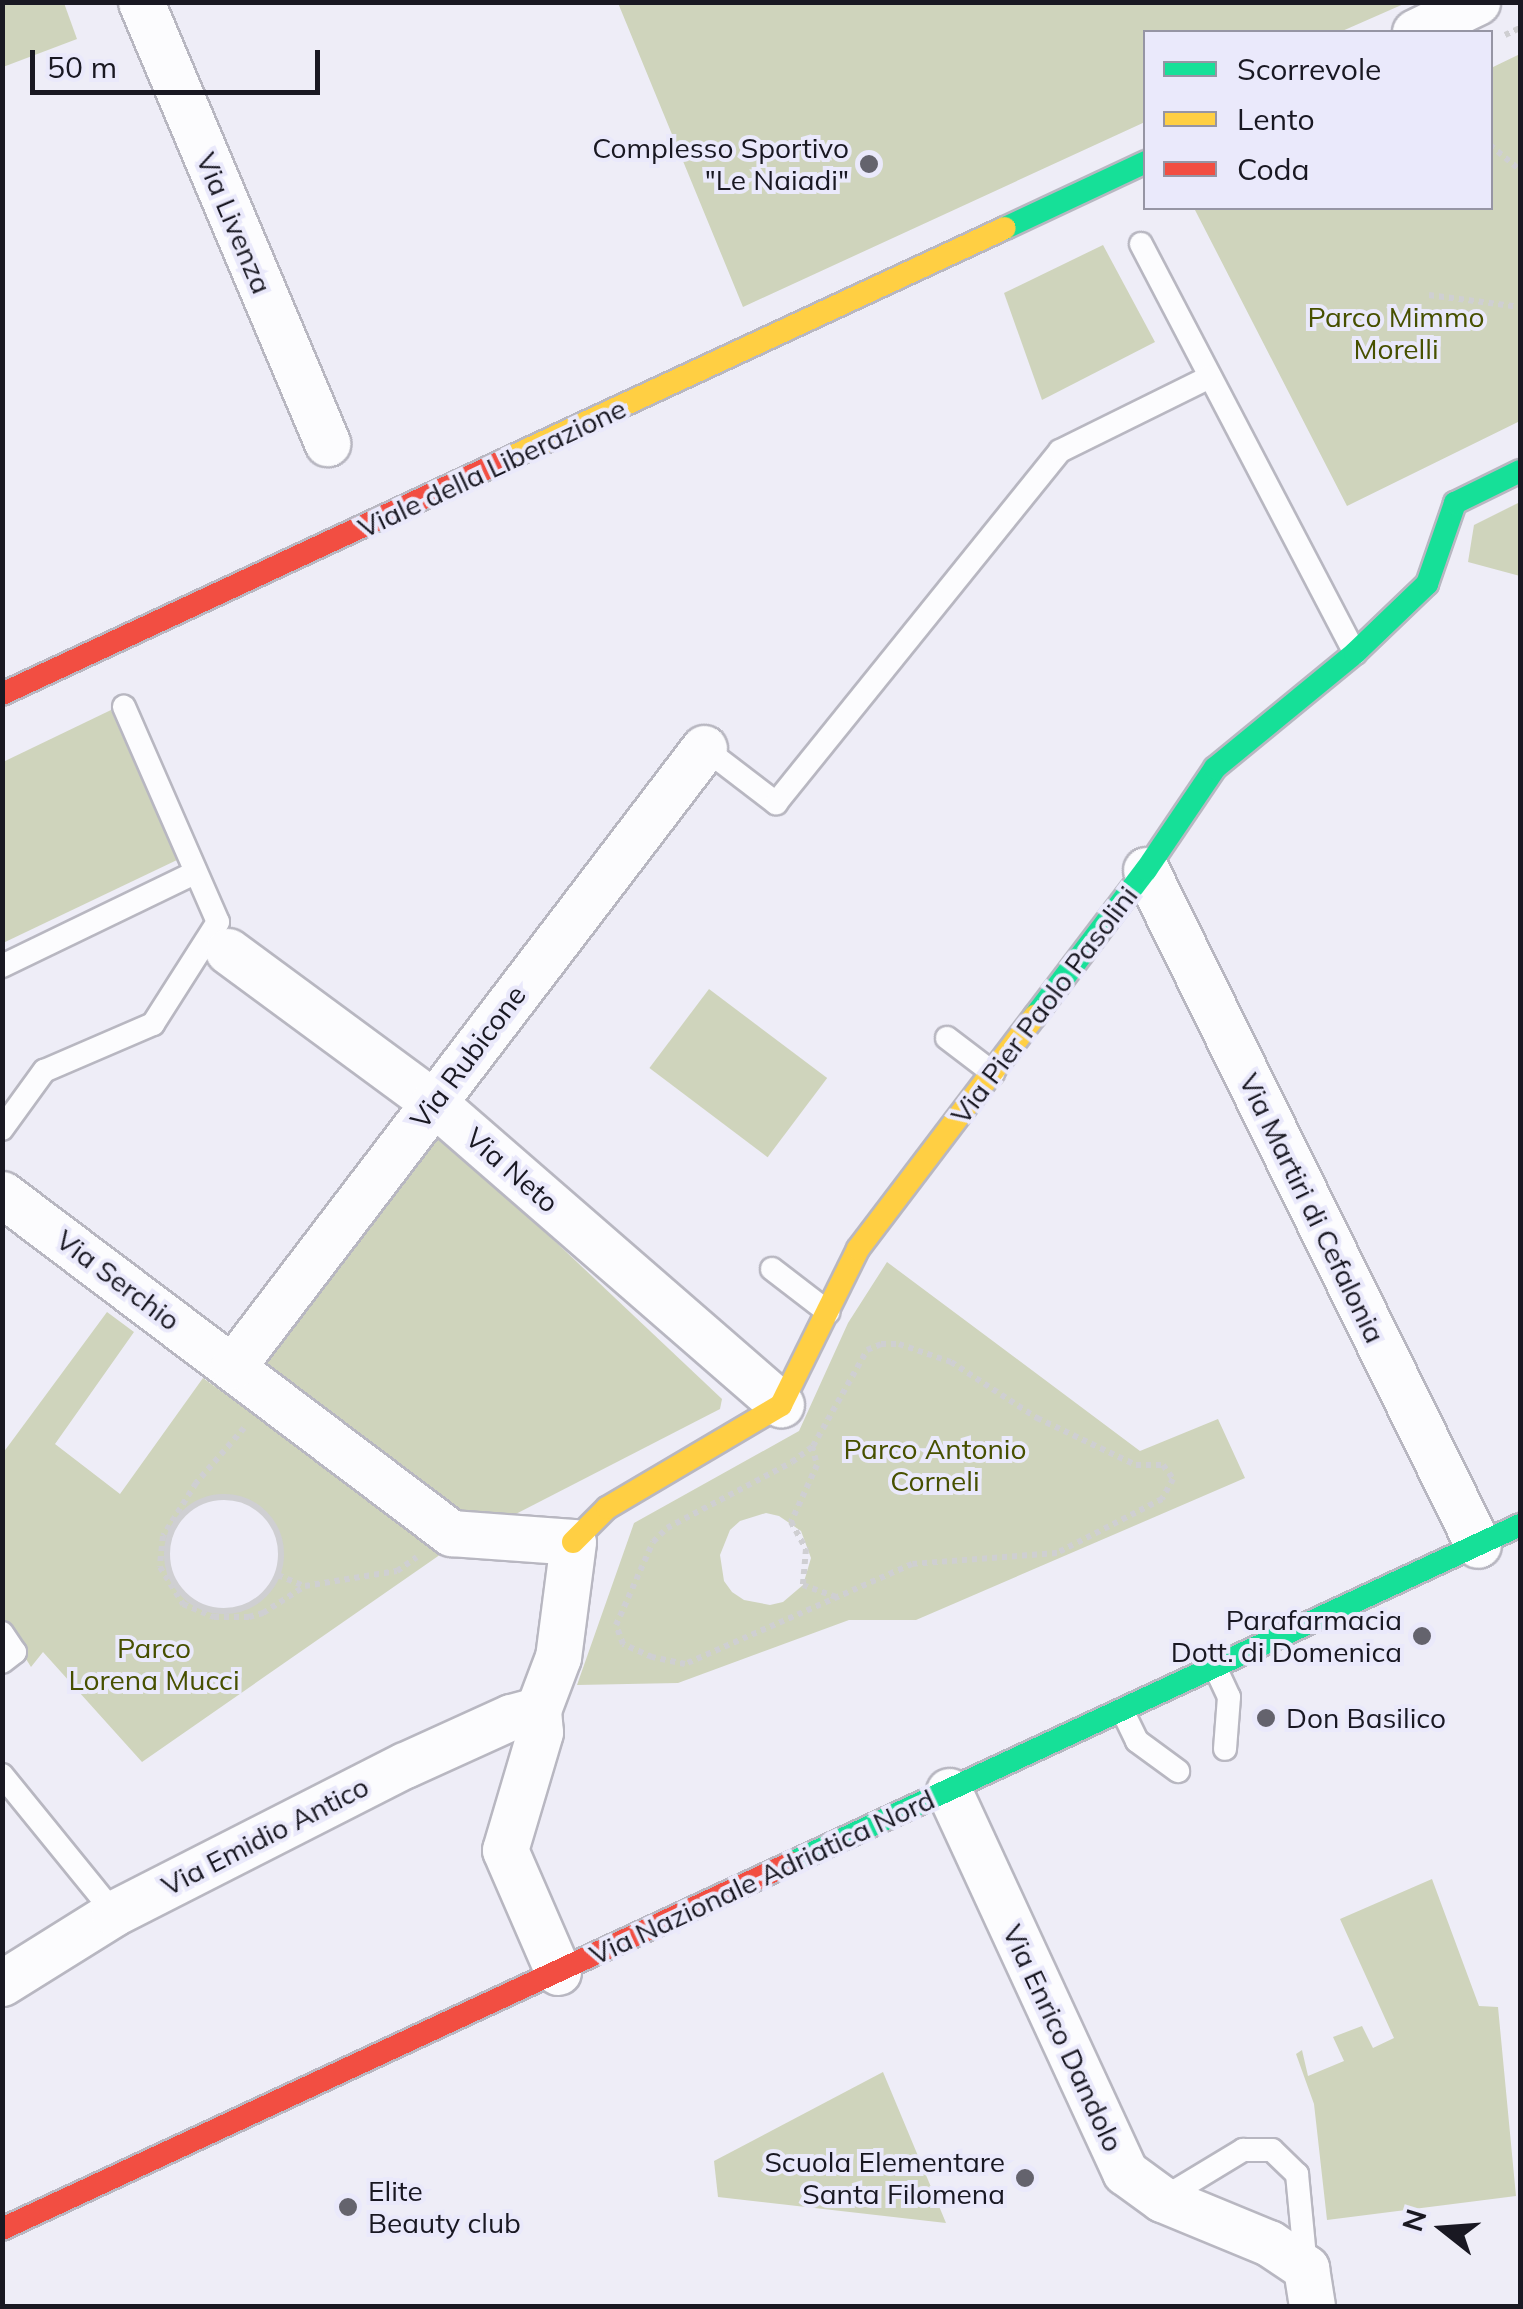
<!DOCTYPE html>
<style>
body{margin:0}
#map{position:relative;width:1523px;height:2309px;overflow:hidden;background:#eeedf7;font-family:Mulish,sans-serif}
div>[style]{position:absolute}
.green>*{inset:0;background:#cfd4bc;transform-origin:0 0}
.path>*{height:6px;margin-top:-3px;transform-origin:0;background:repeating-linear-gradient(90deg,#cfcfd2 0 5px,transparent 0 10px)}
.path>.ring{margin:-3px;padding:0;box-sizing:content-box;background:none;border:6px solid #cfcfd2;border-radius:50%}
.roads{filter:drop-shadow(2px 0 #b8b7c1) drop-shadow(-2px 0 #b8b7c1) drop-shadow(0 2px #b8b7c1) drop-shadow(0 -2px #b8b7c1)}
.lane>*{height:22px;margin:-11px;padding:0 11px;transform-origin:11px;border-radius:11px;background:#fcfcfe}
.street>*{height:45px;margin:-22.5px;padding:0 22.5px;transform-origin:22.5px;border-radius:22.5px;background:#fcfcfe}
.fast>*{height:22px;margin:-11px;padding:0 11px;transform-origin:11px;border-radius:11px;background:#16e098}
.slow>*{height:22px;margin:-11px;padding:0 11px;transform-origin:11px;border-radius:11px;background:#ffcf43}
.jam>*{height:22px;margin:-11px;padding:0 11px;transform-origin:11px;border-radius:11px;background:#f24e42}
.dots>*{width:28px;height:28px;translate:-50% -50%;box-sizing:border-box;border:5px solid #eae9fb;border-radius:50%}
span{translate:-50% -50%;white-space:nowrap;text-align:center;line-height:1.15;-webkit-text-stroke:8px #eae9fb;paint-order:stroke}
.poi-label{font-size:28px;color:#191822}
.right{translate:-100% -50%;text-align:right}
.left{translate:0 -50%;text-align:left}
.street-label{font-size:28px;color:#191822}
.park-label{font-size:28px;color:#475000}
.frame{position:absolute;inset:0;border:5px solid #191822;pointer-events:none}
.legend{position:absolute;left:1143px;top:30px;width:350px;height:180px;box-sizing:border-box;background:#eae9fb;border:2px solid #9695a4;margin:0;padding:12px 18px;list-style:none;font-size:30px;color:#191822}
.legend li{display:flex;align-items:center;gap:20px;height:50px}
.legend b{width:50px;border:2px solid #9695a4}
.north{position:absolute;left:1393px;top:2179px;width:100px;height:100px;-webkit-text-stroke:8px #eae9fb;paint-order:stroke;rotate:287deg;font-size:28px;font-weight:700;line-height:40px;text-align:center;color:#191822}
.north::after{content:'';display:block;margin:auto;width:35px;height:45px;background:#191822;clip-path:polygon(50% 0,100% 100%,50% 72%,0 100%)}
.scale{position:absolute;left:30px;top:50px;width:290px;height:45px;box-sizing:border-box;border:5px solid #191822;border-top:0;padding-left:12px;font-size:30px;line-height:35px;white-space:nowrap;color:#191822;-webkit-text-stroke:8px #eae9fb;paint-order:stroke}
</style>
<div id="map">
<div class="green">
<div style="clip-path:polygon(3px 2px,64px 3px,77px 39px,3px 67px)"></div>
<div style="clip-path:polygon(618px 3px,1406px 3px,1340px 32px,1146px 32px,1145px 122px,743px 307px)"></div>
<div style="clip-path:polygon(1520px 54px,1520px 421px,1347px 506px,1195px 210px,1490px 208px,1491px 68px)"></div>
<div style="clip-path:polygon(1103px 245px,1155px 342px,1042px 400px,1004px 293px)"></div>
<div style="clip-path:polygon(1520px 502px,1520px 576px,1468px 562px,1474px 525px)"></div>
<div style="clip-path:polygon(111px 710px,177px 860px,3px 943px,3px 762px)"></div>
<div style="left:709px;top:989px;width:148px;height:99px;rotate:37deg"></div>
<div style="clip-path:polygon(434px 1127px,722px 1399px,720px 1409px,502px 1521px,458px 1517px,252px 1367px)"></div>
<div style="clip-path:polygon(evenodd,887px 1262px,1140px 1451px,1218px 1419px,1245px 1478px,916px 1620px,849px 1620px,678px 1683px,577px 1685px,634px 1523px,799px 1431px,848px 1323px,887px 1262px,766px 1513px,779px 1516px,801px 1531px,811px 1558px,803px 1585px,783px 1602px,770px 1605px,744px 1600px,732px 1592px,724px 1581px,720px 1555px,730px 1530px,740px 1521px,766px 1513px)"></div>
<div style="clip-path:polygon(evenodd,107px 1312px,134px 1332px,55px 1444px,120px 1494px,203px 1378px,444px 1552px,142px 1762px,43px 1652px,31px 1667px,3px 1622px,3px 1453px,107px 1312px,217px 1497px,234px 1497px,264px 1512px,280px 1542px,278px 1575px,269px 1590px,257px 1601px,225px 1611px,208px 1608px,184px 1594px,171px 1574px,167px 1552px,178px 1520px,195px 1504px,217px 1497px)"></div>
<div style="clip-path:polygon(1432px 1879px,1479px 2006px,1498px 2007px,1516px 2196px,1327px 2220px,1314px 2104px,1296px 2054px,1302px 2050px,1308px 2076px,1344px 2061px,1333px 2037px,1362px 2026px,1373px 2048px,1394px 2038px,1340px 1919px)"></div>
<div style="clip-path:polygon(883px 2072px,946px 2223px,718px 2197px,714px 2161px)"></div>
</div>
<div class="path">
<div style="left:1505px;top:35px;width:17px;rotate:-25deg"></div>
<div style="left:1490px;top:145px;width:39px;rotate:40deg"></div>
<div style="left:1429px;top:295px;width:92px;rotate:7.5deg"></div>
<div style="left:881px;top:1344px;width:18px"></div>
<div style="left:899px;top:1344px;width:55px;rotate:19.1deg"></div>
<div style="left:951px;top:1362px;width:103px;rotate:33.1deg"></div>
<div style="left:1037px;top:1418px;width:110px;rotate:25.4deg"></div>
<div style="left:1136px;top:1465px;width:27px"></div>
<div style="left:1163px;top:1465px;width:17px;rotate:54deg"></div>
<div style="left:1173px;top:1479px;width:23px;rotate:119deg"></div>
<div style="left:1162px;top:1499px;width:118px;rotate:152.8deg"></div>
<div style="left:1057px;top:1553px;width:145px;rotate:175.7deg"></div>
<div style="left:912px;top:1564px;width:248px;rotate:156.2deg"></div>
<div style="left:685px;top:1664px;width:34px;rotate:-168deg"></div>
<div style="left:652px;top:1657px;width:32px;rotate:-156deg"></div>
<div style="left:623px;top:1644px;width:20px;rotate:-110deg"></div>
<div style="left:616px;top:1625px;width:91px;rotate:-66deg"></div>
<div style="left:653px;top:1542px;width:20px;rotate:-45deg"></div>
<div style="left:667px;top:1528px;width:141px;rotate:-27.8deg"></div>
<div style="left:792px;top:1462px;width:26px;rotate:-37deg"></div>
<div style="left:813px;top:1446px;width:110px;rotate:-60.6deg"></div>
<div style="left:867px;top:1350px;width:15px;rotate:-23deg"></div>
<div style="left:244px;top:1428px;width:73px;rotate:131.1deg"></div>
<div style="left:196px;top:1483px;width:62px;rotate:121.9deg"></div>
<div style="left:163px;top:1536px;width:31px;rotate:96deg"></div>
<div style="left:160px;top:1567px;width:44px;rotate:58.1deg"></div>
<div style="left:183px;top:1604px;width:34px;rotate:23deg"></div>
<div style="left:214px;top:1617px;width:35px"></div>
<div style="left:249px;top:1617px;width:15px;rotate:-16deg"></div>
<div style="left:263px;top:1613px;width:50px;rotate:-32.7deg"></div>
<div style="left:305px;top:1586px;width:93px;rotate:-9.3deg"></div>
<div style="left:397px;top:1571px;width:24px;rotate:-35deg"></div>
<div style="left:812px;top:1446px;width:20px;rotate:75deg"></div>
<div style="left:817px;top:1465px;width:63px;rotate:114.5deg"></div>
<div style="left:791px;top:1522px;width:31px;rotate:61deg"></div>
<div style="left:806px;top:1549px;width:36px;rotate:95deg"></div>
<div style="left:803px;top:1585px;width:37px;rotate:20deg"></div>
<div class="ring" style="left:167px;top:1497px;width:108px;height:108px"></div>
<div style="left:278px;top:1575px;width:28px;rotate:23deg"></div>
</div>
<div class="roads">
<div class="lane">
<div style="left:1141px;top:244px;width:462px;rotate:62.4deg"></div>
<div style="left:704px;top:748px;width:91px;rotate:37.4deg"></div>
<div style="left:776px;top:803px;width:452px;rotate:-51.1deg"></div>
<div style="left:1060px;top:451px;width:167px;rotate:-26.3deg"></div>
<div style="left:2px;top:966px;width:213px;rotate:-25.8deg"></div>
<div style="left:947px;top:1038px;width:58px;rotate:37.3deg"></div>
<div style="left:2px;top:1129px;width:72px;rotate:-54.1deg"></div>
<div style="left:44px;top:1071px;width:119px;rotate:-23.3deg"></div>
<div style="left:153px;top:1024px;width:121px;rotate:-57.5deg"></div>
<div style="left:218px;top:922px;width:235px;rotate:-113.6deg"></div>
<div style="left:772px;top:1269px;width:71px;rotate:37.5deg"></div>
<div style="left:2px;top:1633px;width:23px;rotate:56deg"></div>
<div style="left:15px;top:1652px;width:16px;rotate:142deg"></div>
<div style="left:1215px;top:1667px;width:33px;rotate:65deg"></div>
<div style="left:1229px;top:1697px;width:52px;rotate:94.4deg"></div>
<div style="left:1122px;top:1710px;width:34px;rotate:64deg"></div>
<div style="left:1137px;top:1741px;width:51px;rotate:36.2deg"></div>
<div style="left:2px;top:1775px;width:178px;rotate:50.9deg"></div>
<div style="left:1162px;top:2199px;width:95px;rotate:-31.2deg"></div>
<div style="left:1243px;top:2150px;width:29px"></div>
<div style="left:1272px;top:2150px;width:35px;rotate:44deg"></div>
<div style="left:1297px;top:2174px;width:94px;rotate:84.5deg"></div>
</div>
<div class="street">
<div style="left:141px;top:2px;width:479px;rotate:67.1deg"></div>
<div style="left:1415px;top:32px;width:69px;rotate:-25.8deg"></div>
<div style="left:1146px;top:870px;width:752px;rotate:63.81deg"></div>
<div style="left:228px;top:951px;width:255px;rotate:36.4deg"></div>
<div style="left:433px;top:1102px;width:461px;rotate:41deg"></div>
<div style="left:2px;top:1194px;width:563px;rotate:37.05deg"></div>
<div style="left:451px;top:1533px;width:122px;rotate:4.2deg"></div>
<div style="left:573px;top:1542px;width:116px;rotate:97.4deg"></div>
<div style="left:558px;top:1657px;width:57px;rotate:110.7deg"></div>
<div style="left:538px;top:1710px;width:22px;rotate:85deg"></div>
<div style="left:540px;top:1732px;width:123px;rotate:106.5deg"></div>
<div style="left:505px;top:1850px;width:133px;rotate:66.5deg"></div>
<div style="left:233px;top:1366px;width:777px;rotate:-52.69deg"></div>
<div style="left:949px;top:1791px;width:420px;rotate:65.2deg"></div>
<div style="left:1125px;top:2172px;width:46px;rotate:36.1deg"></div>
<div style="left:1162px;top:2199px;width:116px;rotate:22.4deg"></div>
<div style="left:1269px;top:2243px;width:45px;rotate:34deg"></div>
<div style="left:1306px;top:2268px;width:38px;rotate:81deg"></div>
<div style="left:2px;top:1983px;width:132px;rotate:-32deg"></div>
<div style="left:114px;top:1913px;width:326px;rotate:-27deg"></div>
<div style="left:405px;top:1765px;width:116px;rotate:-24.4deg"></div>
<div style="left:511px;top:1717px;width:28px;rotate:-15deg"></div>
</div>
<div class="fast">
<div style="left:1005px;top:228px;width:156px;rotate:-25.1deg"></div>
<div style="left:1035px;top:1016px;width:183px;rotate:-52.8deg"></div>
<div style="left:1146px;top:870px;width:123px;rotate:-55.9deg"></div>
<div style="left:1215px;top:768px;width:181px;rotate:-39.4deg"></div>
<div style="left:1355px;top:653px;width:100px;rotate:-43.8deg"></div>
<div style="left:1427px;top:584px;width:86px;rotate:-70.9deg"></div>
<div style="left:1455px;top:503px;width:72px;rotate:-26.2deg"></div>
<div style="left:791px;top:1863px;width:804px;rotate:-24.87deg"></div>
</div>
<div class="slow">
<div style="left:503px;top:461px;width:553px;rotate:-24.9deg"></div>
<div style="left:573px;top:1542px;width:48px;rotate:-45deg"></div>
<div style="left:607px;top:1508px;width:202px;rotate:-30.6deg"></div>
<div style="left:781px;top:1405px;width:174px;rotate:-63.7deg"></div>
<div style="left:858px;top:1249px;width:293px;rotate:-52.8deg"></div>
</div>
<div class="jam">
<div style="left:2px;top:694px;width:553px;rotate:-24.94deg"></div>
<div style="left:2px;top:2229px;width:870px;rotate:-24.89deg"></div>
</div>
</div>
<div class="dots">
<div style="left:869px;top:164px;background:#64636d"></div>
<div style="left:1422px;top:1636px;background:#64636d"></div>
<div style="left:1266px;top:1718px;background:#64636d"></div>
<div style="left:1025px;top:2178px;background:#64636d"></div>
<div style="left:348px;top:2207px;background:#64636d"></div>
</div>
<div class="poi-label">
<span class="right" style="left:849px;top:164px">Complesso Sportivo<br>"Le Naiadi"</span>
<span class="right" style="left:1402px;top:1636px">Parafarmacia<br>Dott. di Domenica</span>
<span class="left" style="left:1286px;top:1718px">Don Basilico</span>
<span class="right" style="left:1005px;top:2178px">Scuola Elementare<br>Santa Filomena</span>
<span class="left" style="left:368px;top:2207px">Elite<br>Beauty club</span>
</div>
<div class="street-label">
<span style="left:234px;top:223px;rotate:67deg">Via Livenza</span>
<span style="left:492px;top:468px;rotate:-25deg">Viale della Liberazione</span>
<span style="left:1044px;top:1005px;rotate:-53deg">Via Pier Paolo Pasolini</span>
<span style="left:468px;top:1057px;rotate:-53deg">Via Rubicone</span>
<span style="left:512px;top:1170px;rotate:41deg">Via Neto</span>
<span style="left:1312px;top:1208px;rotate:64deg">Via Martiri di Cefalonia</span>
<span style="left:118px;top:1280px;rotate:37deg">Via Serchio</span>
<span style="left:265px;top:1836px;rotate:-27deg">Via Emidio Antico</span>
<span style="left:762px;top:1877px;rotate:-25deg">Via Nazionale Adriatica Nord</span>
<span style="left:1063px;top:2038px;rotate:65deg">Via Enrico Dandolo</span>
</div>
<div class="park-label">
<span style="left:1396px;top:333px">Parco Mimmo<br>Morelli</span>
<span style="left:935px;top:1465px">Parco Antonio<br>Corneli</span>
<span style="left:154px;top:1664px">Parco<br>Lorena Mucci</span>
</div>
<div class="frame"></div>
<ul class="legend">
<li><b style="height:12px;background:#16e098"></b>Scorrevole</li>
<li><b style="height:12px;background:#ffcf43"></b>Lento</li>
<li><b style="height:12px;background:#f24e42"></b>Coda</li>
</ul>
<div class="north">N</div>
<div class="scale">50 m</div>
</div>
